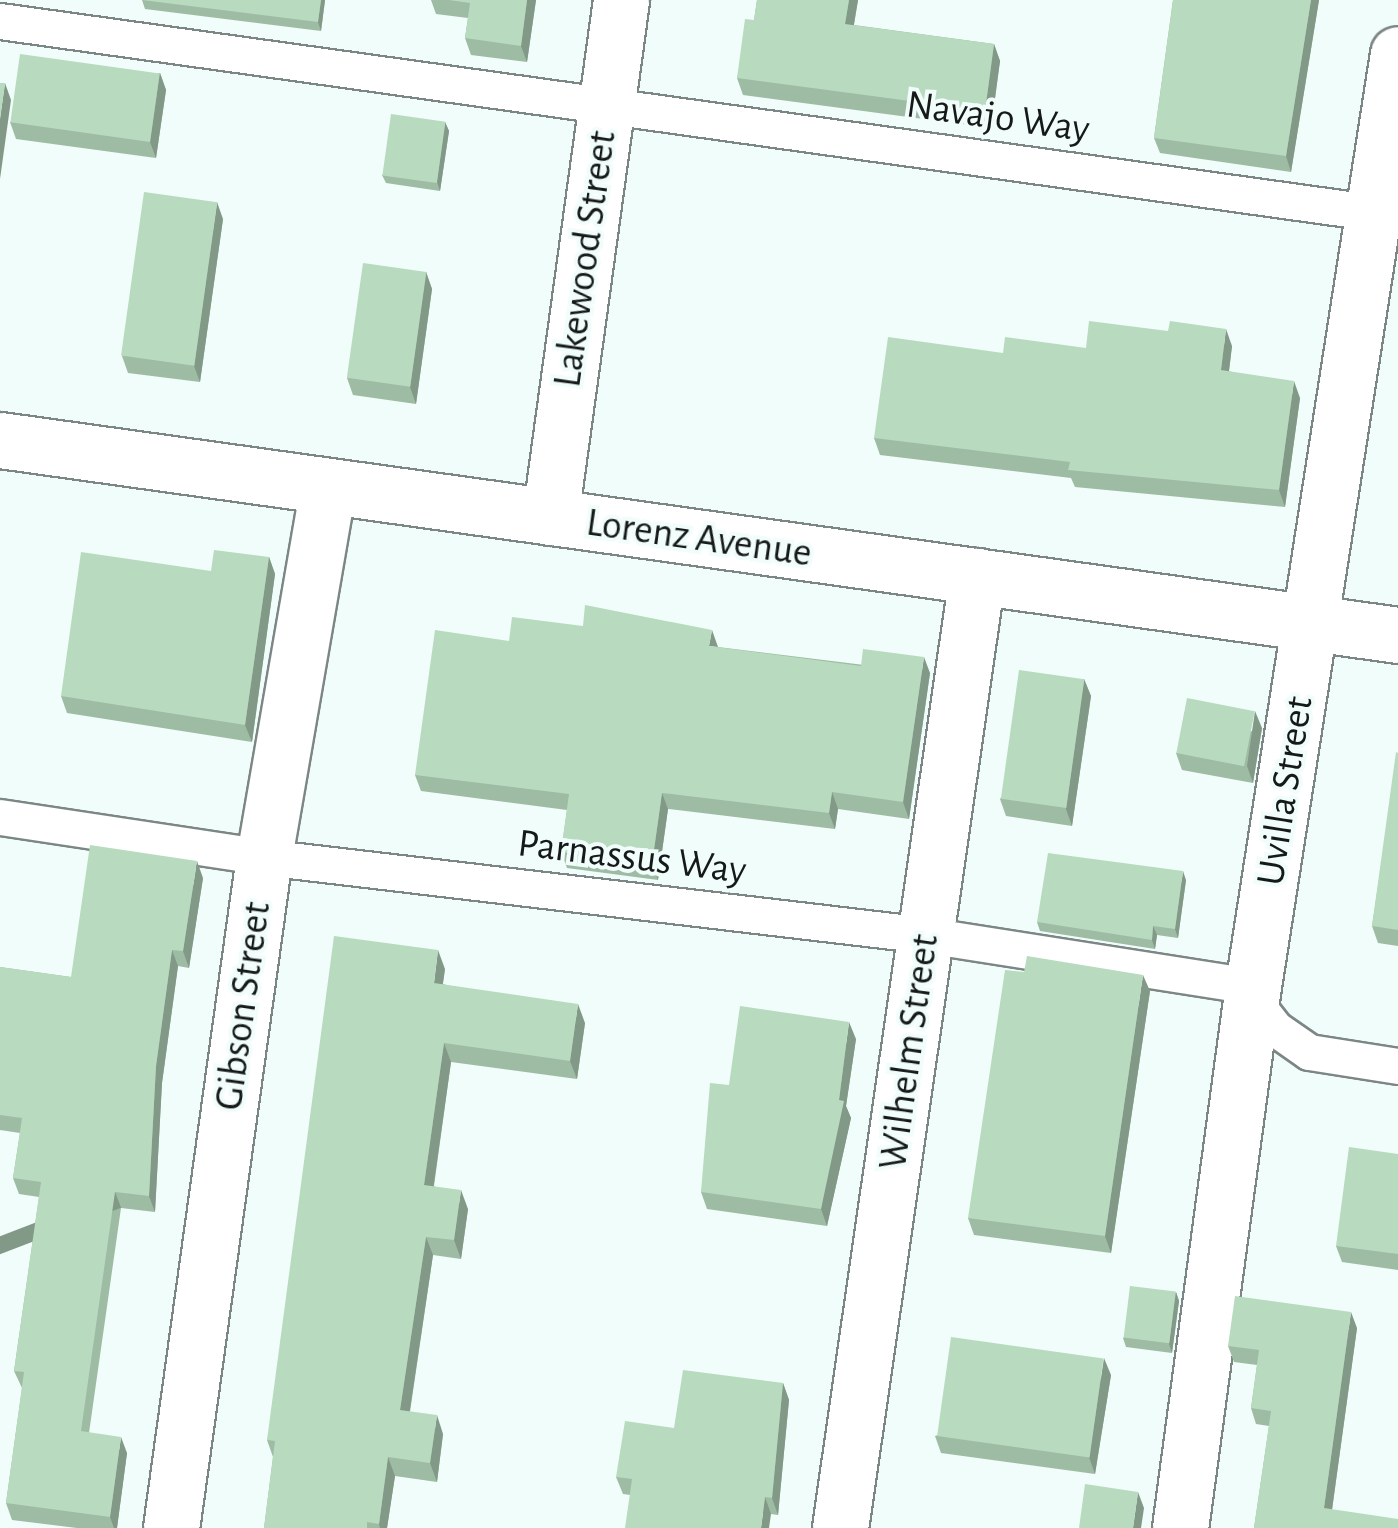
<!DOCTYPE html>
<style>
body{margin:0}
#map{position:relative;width:1398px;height:1528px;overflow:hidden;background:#f1fdfb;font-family:"Alegreya Sans",sans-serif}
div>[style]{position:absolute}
.roads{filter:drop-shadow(2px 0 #7c8785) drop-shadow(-2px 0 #7c8785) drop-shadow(0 2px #7c8785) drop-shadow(0 -2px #7c8785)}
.lane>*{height:35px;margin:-17.5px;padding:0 17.5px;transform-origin:17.5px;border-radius:17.5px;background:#fff}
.street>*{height:55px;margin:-27.5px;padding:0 27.5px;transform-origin:27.5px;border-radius:27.5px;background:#fff}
.wall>*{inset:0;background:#9ebba4}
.shaded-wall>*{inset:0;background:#819986;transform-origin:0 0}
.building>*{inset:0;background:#b8dabf;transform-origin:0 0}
span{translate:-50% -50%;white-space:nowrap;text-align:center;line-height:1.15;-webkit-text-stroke:8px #f1fdfb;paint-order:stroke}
.street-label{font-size:40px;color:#151918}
</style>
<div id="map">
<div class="roads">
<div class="lane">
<div style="left:0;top:21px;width:1390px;rotate:7.94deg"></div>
<div style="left:0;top:817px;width:267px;rotate:8.6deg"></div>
<div style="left:264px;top:857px;width:667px;rotate:6.72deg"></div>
<div style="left:926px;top:935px;width:331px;rotate:8.9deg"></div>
<div style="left:1253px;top:1000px;width:37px;rotate:52deg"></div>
<div style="left:1276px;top:1029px;width:40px;rotate:34.9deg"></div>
<div style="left:1309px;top:1052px;width:90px;rotate:8.9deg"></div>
</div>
<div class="street">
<div style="left:0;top:440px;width:1412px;rotate:7.94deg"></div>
<div style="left:550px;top:517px;width:522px;rotate:-82.18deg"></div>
<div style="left:171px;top:1528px;width:677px;rotate:-82.11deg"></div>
<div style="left:264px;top:857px;width:376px;rotate:-80.2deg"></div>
<div style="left:840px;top:1528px;width:962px;rotate:-81.81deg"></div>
<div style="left:1180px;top:1528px;width:547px;rotate:-82.33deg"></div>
<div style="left:1253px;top:986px;width:943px;rotate:-81.16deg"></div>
</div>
</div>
<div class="wall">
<div style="clip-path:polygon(142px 0,325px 0,321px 31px,145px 9px)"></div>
<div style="clip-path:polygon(431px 0,536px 0,527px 62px,471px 55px,465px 38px,468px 18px,436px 14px)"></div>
<div style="clip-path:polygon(757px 0,858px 0,854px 25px,994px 44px,1000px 61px,991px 128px,743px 95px,737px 78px,754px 20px)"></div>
<div style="clip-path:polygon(1173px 0,1319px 0,1291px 172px,1160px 153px,1154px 138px)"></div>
<div style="clip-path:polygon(160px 73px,166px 90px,156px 158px,16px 139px,10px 122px)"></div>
<div style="clip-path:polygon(445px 122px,449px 131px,440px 191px,386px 183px,382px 175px)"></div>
<div style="clip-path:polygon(223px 219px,200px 382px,128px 373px,122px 356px)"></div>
<div style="clip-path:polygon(426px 272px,432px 289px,416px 404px,353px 395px,347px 378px)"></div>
<div style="clip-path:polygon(1232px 346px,1229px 371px,1300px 398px,1285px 507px,1075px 487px,1071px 478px,880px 455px,874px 438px,1003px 353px,1086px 348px)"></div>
<div style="clip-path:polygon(269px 557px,275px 574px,252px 742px,67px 713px,61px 696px,211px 571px)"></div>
<div style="clip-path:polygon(509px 641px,718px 647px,930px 673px,909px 819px,838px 809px,835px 829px,668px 809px,658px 880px,567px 868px,561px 852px,567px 810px,421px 791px,415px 775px)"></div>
<div style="clip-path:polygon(1084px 679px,1091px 696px,1072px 826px,1006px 816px,1000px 799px)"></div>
<div style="clip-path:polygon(1262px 728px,1253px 783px,1182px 770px,1176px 753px)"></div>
<div style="clip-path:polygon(1398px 753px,1398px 946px,1378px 943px,1372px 926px)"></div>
<div style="clip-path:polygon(203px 878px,189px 968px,178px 966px,162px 1083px,155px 1212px,121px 1208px,89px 1433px,127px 1453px,117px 1528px,77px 1528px,12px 1520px,6px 1503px,22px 1388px,14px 1371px,39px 1197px,19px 1194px,13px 1178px,20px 1133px,0 1130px,0 967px,71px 977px)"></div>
<div style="clip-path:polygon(1186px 880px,1178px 938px,1157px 935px,1155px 949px,1040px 931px,1037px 922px)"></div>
<div style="clip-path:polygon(445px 969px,443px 984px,585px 1023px,577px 1079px,451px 1062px,434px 1186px,468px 1209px,461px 1259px,433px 1255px,410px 1412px,443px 1434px,437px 1482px,395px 1476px,387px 1528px,264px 1528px,273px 1457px,267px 1440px)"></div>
<div style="clip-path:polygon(1150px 991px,1111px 1253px,974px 1235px,968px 1218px)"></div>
<div style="clip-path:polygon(856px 1039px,846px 1106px,851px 1118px,827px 1226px,707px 1209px,701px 1192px,729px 1085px)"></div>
<div style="clip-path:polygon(1398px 1154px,1398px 1270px,1342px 1262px,1336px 1246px)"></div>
<div style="clip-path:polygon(1176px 1292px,1179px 1301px,1172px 1353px,1126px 1347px,1123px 1338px)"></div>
<div style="clip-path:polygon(1357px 1328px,1332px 1510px,1254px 1528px,1269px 1426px,1256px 1424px,1251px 1408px,1257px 1365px,1234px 1362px,1228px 1346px)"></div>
<div style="clip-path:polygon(1111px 1375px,1095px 1474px,941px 1453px,935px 1436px)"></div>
<div style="clip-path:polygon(783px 1383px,789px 1400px,778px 1515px,623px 1494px,616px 1477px)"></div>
</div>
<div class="shaded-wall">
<div style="clip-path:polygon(321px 0,325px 0,321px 31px,318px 22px)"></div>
<div style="clip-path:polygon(527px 0,536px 0,527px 62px,521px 46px)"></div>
<div style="clip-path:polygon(849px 0,858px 0,851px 41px,845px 24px)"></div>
<div style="clip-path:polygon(1311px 0,1319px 0,1291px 172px,1286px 156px)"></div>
<div style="clip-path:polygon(994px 44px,1000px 61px,991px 128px,985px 111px)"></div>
<div style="clip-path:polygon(160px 73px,166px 90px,156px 158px,150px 142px)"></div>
<div style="clip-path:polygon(5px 83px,11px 100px,0 179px,0 119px)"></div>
<div style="clip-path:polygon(445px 122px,449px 131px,440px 191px,437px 182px)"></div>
<div style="clip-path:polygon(217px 202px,223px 219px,200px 382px,194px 366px)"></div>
<div style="clip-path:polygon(426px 272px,432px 289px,416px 404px,410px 387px)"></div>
<div style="clip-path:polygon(1226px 329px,1232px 346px,1227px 387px,1221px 370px)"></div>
<div style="clip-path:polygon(1294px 381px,1300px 398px,1285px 507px,1279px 490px)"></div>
<div style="clip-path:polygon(269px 557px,275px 574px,252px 742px,245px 725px)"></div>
<div style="clip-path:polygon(712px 630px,718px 647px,709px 646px)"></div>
<div style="clip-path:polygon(924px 657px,930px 673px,909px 819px,903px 802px)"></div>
<div style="clip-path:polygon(1084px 679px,1091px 696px,1072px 826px,1066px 809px)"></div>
<div style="clip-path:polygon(1255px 711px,1262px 728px,1253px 783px,1247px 766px)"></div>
<div style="clip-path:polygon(832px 792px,838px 809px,835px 829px,829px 813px)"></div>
<div style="clip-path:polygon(662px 793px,668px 809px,658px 880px,652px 864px)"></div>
<div style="clip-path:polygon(197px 861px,203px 878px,189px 968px,183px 951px)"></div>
<div style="clip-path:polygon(1183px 871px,1186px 880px,1178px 938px,1175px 929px)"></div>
<div style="clip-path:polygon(1153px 926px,1157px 935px,1155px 949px,1152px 940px)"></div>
<div style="clip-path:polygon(172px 950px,178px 966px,162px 1083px,155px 1212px,149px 1196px,156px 1066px)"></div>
<div style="clip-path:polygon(438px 950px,445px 969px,440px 1002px,434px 983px)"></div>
<div style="clip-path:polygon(1143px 975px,1150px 991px,1111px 1253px,1105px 1236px)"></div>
<div style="clip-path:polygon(578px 1004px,585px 1023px,577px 1079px,570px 1061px)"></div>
<div style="clip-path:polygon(849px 1022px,856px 1039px,846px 1106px,851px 1118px,827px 1226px,821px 1209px,839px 1100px)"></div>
<div style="clip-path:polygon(444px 1043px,451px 1062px,431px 1204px,424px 1185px)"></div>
<div style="clip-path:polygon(461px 1190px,468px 1209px,461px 1259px,454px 1240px)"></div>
<div style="left:115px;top:1192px;width:17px;height:241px;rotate:69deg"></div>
<div style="clip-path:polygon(426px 1237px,433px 1255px,407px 1429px,400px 1410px)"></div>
<div style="clip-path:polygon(1176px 1292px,1179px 1301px,1172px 1353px,1169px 1344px)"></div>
<div style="clip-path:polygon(1351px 1312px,1357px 1328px,1330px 1524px,1324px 1508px)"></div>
<div style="clip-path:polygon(1104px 1358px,1111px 1375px,1095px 1474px,1089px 1457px)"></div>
<div style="clip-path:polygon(783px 1383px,789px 1400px,778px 1515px,772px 1498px)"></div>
<div style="clip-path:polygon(437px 1415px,443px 1434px,437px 1482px,430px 1463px)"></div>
<div style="clip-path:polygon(121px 1437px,127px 1453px,117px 1528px,114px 1528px,110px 1517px)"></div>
<div style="clip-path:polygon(388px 1457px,395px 1476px,387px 1528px,380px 1528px,379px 1524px)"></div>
<div style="clip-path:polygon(1138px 1492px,1144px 1508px,1141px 1528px,1133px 1528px)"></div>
<div style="clip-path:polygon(765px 1497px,771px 1514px,769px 1528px,761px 1528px)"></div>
</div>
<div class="building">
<div style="clip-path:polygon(142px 0,321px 0,318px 22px)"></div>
<div style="clip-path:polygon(449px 0,527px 0,521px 46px,465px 38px,470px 3px)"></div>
<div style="clip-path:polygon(757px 0,849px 0,845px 24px,994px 44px,985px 111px,737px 78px,745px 19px,754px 20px)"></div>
<div style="clip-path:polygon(1173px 0,1311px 0,1286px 156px,1154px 138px)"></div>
<div style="left:20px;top:54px;width:141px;height:69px;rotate:8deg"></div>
<div style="clip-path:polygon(0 83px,5px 83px,0 119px)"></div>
<div style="left:391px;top:114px;width:55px;height:62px;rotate:8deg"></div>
<div style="left:144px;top:192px;width:74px;height:165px;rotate:8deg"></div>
<div style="left:363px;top:263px;width:64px;height:116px;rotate:8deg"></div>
<div style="clip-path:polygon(1089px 321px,1168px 331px,1170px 321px,1226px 329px,1221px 370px,1294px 381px,1279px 490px,1068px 470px,1070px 462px,874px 438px,888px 337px,1003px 353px,1005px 337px,1086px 348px)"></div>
<div style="clip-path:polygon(214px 550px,269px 557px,245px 725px,61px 696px,81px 552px,211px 571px)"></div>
<div style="clip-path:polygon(585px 605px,712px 630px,709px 646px,861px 666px,863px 649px,924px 657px,903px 802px,832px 792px,829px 813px,662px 793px,652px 864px,561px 852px,569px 794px,415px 775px,435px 630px,509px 641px,512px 617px,583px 626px)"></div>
<div style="left:1019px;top:670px;width:66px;height:130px;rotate:8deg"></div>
<div style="left:1187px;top:698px;width:69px;height:56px;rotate:11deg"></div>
<div style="clip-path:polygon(1396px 752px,1398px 753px,1398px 930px,1372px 926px)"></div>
<div style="clip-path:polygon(90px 845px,197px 861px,183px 951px,172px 950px,156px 1066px,149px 1196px,115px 1192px,81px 1431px,121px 1437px,110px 1517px,6px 1503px,24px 1372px,14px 1371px,41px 1182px,13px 1178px,22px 1118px,0 1115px,0 967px,71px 977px)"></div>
<div style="clip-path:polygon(1048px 853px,1183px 871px,1175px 929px,1153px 926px,1152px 940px,1037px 922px)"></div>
<div style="clip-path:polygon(334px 936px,438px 950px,434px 983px,578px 1004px,570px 1061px,444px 1043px,424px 1185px,461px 1190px,454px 1240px,426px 1237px,400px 1410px,437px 1415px,430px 1463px,388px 1457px,379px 1524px,367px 1522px,367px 1528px,264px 1528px,275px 1441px,267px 1440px)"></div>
<div style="clip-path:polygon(1027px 956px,1143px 975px,1105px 1236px,968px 1218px,1005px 970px,1024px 972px)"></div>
<div style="clip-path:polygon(740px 1006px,849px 1022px,839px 1100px,844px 1101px,821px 1209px,701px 1192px,710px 1083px,729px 1085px)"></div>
<div style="clip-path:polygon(1349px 1147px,1398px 1154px,1398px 1254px,1336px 1246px)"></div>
<div style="left:1130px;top:1286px;width:46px;height:52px;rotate:7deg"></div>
<div style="clip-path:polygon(1235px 1296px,1351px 1312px,1324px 1508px,1398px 1519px,1398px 1528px,1254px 1528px,1271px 1411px,1251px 1408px,1259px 1350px,1228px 1346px)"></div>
<div style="left:951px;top:1337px;width:154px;height:100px;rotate:8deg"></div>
<div style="clip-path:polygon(683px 1370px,783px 1383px,772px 1498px,765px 1497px,761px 1528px,625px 1528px,632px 1479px,616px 1477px,625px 1421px,674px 1428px)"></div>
<div style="clip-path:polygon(1085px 1484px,1138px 1492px,1133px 1528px,1079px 1528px)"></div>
</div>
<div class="street-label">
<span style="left:998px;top:117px;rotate:8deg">Navajo Way</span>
<span style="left:585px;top:259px;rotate:-82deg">Lakewood Street</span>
<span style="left:699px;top:538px;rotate:8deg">Lorenz Avenue</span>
<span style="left:1285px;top:791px;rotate:-81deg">Uvilla Street</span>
<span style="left:632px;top:857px;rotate:7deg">Parnassus Way</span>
<span style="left:243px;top:1006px;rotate:-82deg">Gibson Street</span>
<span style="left:909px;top:1052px;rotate:-82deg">Wilhelm Street</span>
</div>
</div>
